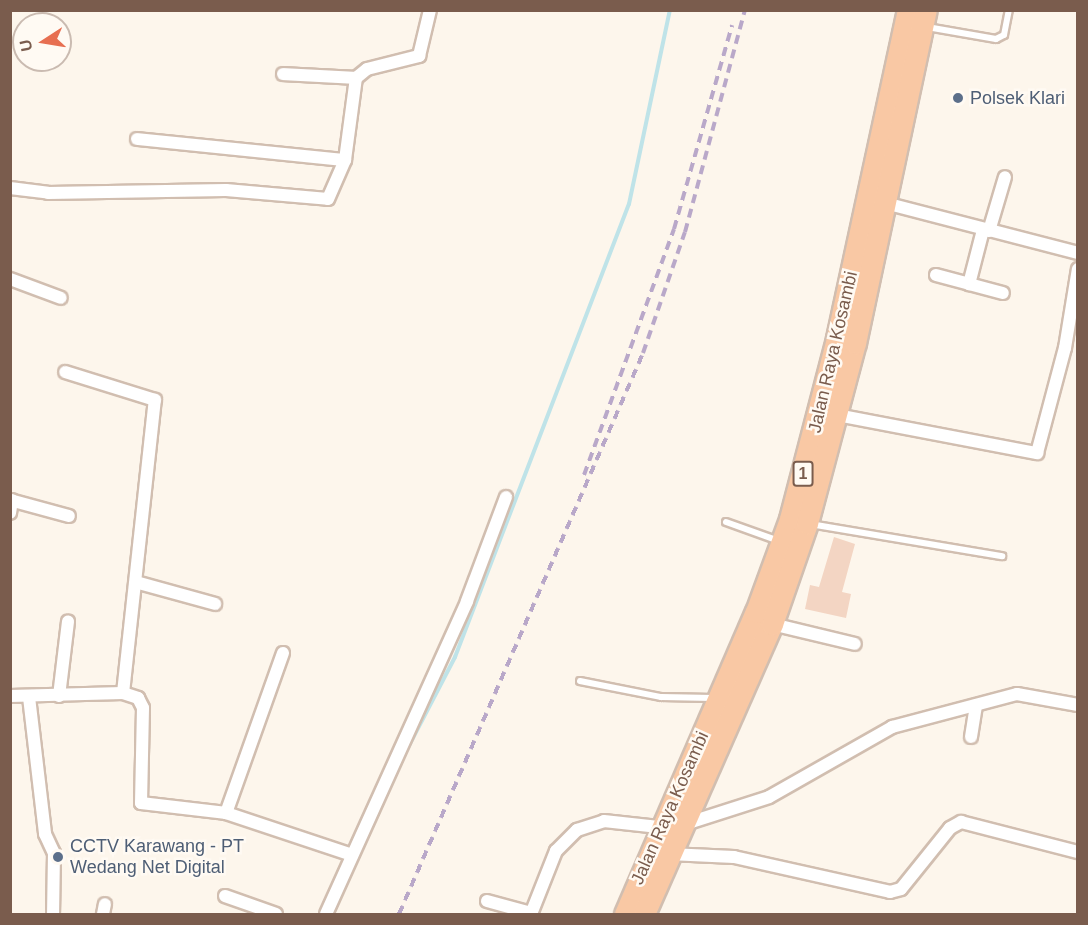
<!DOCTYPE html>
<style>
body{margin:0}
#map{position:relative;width:1088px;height:925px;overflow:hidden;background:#fdf6ec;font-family:Arial,sans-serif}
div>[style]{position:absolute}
.stream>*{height:4px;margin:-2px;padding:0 2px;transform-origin:2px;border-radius:2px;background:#bfe3e8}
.building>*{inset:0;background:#f3d5c3}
.roads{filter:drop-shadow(2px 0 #d1beb0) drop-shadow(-2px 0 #d1beb0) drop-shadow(0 2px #d1beb0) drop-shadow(0 -2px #d1beb0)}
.service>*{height:6px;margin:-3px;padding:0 3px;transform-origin:3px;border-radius:3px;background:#fff}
.minor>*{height:12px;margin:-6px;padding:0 6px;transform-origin:6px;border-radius:6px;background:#fff}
.trunk>*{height:21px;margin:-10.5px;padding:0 10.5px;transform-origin:10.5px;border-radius:10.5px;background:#f9c8a4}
.rail>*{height:4px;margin-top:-2px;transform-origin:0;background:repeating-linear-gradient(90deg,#b9a8c9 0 9px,transparent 0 15px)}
.dots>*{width:16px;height:16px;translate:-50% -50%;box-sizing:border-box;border:3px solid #fffaf3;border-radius:50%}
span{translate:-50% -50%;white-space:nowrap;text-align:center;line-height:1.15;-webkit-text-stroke:5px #fffaf3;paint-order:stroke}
.shield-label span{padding:2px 4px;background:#fffaf3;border:2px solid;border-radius:4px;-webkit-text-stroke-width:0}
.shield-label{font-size:16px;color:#7a5c4d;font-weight:700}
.service-label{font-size:18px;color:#4e5e75}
.left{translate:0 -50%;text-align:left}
.street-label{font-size:18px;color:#7a5c4d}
.frame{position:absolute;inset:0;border:12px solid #7a5c4d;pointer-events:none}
.north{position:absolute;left:12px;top:12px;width:60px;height:60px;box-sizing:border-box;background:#fffaf3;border:2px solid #cabbb1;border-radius:50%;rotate:258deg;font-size:16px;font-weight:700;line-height:24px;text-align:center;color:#7a5c4d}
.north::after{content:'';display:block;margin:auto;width:21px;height:27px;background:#e76f51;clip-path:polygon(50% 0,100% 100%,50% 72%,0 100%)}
</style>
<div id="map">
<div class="stream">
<div style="left:403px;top:757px;width:113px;rotate:-62.5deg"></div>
<div style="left:455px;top:657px;width:485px;rotate:-69deg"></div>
<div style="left:629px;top:204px;width:198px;rotate:-78.1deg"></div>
</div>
<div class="building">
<div style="clip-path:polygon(834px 537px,855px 544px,842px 592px,851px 594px,846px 618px,805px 609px,810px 585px,819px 587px)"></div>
</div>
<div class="roads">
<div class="service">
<div style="left:927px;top:27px;width:70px;rotate:9.9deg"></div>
<div style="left:996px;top:39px;width:9px;rotate:-27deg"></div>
<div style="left:1004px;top:35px;width:25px;rotate:-79deg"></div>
<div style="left:726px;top:522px;width:56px;rotate:19.7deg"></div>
<div style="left:810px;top:524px;width:195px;rotate:9.5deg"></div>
<div style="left:580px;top:681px;width:83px;rotate:11.2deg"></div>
<div style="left:661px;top:697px;width:52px;rotate:1.1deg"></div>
</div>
<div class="minor">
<div style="left:283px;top:74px;width:73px;rotate:3.1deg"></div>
<div style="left:137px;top:139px;width:209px;rotate:5.8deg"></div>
<div style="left:10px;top:188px;width:38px;rotate:7deg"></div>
<div style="left:48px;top:193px;width:178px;rotate:-1deg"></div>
<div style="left:226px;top:190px;width:102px;rotate:5deg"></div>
<div style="left:328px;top:199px;width:43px;rotate:-66.4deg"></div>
<div style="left:345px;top:160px;width:83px;rotate:-82.4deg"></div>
<div style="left:356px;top:78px;width:14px;rotate:-39deg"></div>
<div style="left:367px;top:69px;width:54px;rotate:-14deg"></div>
<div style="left:419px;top:56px;width:47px;rotate:-76.6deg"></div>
<div style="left:885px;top:203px;width:199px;rotate:14.5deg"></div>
<div style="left:983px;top:230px;width:56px;rotate:104.5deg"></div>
<div style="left:969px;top:284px;width:35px;rotate:15deg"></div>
<div style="left:989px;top:231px;width:56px;rotate:-73.5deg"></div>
<div style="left:936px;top:275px;width:34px;rotate:15deg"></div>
<div style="left:10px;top:279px;width:54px;rotate:20.4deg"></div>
<div style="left:837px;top:415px;width:204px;rotate:10.8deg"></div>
<div style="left:1037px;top:453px;width:109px;rotate:-75.1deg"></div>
<div style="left:1065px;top:348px;width:80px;rotate:-80.7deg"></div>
<div style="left:10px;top:500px;width:61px;rotate:15.2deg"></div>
<div style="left:10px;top:513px;width:13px;rotate:-81deg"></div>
<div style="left:139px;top:583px;width:79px;rotate:15.4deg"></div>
<div style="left:772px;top:624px;width:85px;rotate:13.5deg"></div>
<div style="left:283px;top:653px;width:170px;rotate:109.6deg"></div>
<div style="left:226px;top:813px;width:133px;rotate:18.4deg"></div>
<div style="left:123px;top:693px;width:16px;rotate:18deg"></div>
<div style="left:138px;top:698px;width:11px;rotate:63deg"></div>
<div style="left:143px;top:708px;width:95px;rotate:91.2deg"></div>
<div style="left:141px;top:803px;width:86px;rotate:6.7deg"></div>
<div style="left:10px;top:696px;width:113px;rotate:-1.5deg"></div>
<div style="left:123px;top:693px;width:295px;rotate:-83.8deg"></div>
<div style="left:155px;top:400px;width:94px;rotate:-162.7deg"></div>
<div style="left:59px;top:696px;width:75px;rotate:-83.1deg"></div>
<div style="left:29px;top:697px;width:138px;rotate:83.3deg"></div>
<div style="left:45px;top:834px;width:21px;rotate:65deg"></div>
<div style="left:54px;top:853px;width:61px;rotate:90.9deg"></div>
<div style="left:971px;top:737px;width:32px;rotate:-81deg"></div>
<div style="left:682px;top:825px;width:91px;rotate:-17.8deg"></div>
<div style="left:769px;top:797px;width:142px;rotate:-29.6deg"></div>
<div style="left:892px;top:727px;width:129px;rotate:-14.8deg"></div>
<div style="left:1017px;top:694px;width:62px;rotate:10.2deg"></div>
<div style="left:669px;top:854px;width:65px;rotate:2.6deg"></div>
<div style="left:734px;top:857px;width:160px;rotate:12.6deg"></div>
<div style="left:890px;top:892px;width:11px;rotate:-15deg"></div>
<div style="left:901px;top:889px;width:78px;rotate:-51.2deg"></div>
<div style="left:950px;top:828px;width:13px;rotate:-29deg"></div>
<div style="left:961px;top:822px;width:121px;rotate:14.4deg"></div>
<div style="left:225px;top:896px;width:54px;rotate:19.4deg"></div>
<div style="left:487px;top:901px;width:46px;rotate:15.3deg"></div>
<div style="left:103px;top:914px;width:10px;rotate:-79deg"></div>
<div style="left:326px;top:914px;width:343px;rotate:-65.7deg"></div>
<div style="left:467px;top:601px;width:111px;rotate:-69.4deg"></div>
<div style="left:531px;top:914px;width:68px;rotate:-68.4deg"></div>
<div style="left:556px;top:851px;width:30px;rotate:-45deg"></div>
<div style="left:577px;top:830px;width:28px;rotate:-18deg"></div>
<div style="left:604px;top:821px;width:55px;rotate:6.2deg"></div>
</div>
<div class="trunk">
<div style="left:625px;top:914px;width:329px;rotate:-66.6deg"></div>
<div style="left:756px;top:612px;width:99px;rotate:-69.9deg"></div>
<div style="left:790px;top:519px;width:187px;rotate:-75.4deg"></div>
<div style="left:837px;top:338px;width:336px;rotate:-77.8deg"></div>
<div style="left:644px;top:914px;width:317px;rotate:-66.2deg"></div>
<div style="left:772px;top:624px;width:107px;rotate:-70.9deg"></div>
<div style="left:807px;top:523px;width:186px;rotate:-75.1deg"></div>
<div style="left:855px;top:343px;width:340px;rotate:-78deg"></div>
</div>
</div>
<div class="rail">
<div style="left:584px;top:475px;width:262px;rotate:-69.9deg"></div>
<div style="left:674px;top:229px;width:212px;rotate:-74.1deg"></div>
<div style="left:399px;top:914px;width:612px;rotate:-66.49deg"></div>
<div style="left:643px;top:353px;width:128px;rotate:-70.9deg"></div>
<div style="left:685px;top:232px;width:230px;rotate:-74.9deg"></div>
</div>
<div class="dots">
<div style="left:958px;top:98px;background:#5c6f8a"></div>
<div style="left:58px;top:857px;background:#5c6f8a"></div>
</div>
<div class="shield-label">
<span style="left:803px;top:474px">1</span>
</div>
<div class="service-label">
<span class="left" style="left:970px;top:98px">Polsek Klari</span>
<span class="left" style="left:70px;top:857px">CCTV Karawang - PT<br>Wedang Net Digital</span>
</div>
<div class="street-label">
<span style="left:833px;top:352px;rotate:-77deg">Jalan Raya Kosambi</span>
<span style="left:670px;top:808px;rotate:-66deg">Jalan Raya Kosambi</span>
</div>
<div class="frame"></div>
<div class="north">U</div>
</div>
